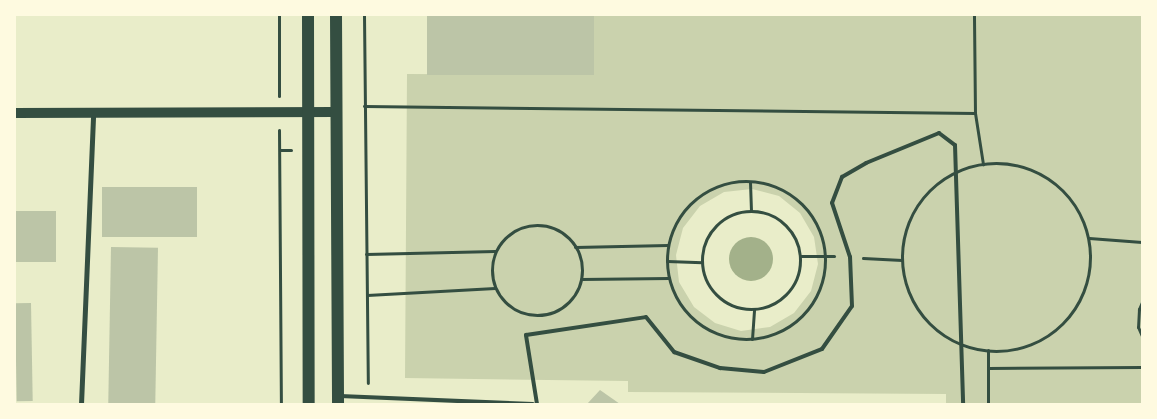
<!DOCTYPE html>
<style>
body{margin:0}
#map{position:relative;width:1157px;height:419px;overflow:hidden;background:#e9edc9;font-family:Lora,serif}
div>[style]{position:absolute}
.green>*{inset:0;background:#cad2ad}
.water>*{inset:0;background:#a3b18a}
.round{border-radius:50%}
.building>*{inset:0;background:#bcc5a7;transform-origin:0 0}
.path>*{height:3px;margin:-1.5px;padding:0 1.5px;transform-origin:1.5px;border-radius:1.5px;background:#344e41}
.path>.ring{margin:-1.5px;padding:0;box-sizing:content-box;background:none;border:3px solid #344e41;border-radius:50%}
.service>*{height:4px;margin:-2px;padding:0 2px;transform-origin:2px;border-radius:2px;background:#344e41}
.minor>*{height:5px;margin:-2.5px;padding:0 2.5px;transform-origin:2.5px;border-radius:2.5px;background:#344e41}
.secondary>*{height:10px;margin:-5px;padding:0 5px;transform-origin:5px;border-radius:5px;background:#344e41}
.primary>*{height:12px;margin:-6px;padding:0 6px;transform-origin:6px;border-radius:6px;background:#344e41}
span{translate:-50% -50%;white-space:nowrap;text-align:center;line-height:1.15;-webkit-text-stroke:4px #fefae0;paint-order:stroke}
.frame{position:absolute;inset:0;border:16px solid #fefae0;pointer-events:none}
</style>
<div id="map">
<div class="green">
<div style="clip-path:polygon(evenodd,594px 15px,1142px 15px,1142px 404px,946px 404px,946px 394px,628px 392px,628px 381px,405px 378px,407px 74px,593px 75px,594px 15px,752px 189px,779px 196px,800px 213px,814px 237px,818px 264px,811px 291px,794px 313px,770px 327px,741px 331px,715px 323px,694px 307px,679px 282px,676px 255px,683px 228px,700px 206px,724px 192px,752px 189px)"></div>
</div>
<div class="water">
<div class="round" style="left:729px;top:237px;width:44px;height:44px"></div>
</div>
<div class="building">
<div style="left:427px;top:15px;width:167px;height:60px"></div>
<div style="left:102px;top:187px;width:95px;height:50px"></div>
<div style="left:15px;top:211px;width:41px;height:51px"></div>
<div style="left:111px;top:247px;width:47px;height:157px;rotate:1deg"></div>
<div style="left:31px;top:303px;width:98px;height:16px;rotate:89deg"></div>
<div style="clip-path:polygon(600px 390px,620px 404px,587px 404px)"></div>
</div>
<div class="path">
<div style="left:364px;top:15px;width:368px;rotate:89.4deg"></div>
<div style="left:279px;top:96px;width:81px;rotate:-90deg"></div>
<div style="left:364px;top:106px;width:611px;rotate:0.66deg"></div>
<div style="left:975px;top:113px;width:98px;rotate:-90.6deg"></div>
<div style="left:975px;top:113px;width:52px;rotate:81.1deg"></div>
<div style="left:279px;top:130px;width:274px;rotate:89.6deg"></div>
<div style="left:280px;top:150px;width:11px"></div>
<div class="ring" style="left:902px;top:163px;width:185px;height:185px"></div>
<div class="ring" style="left:667px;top:181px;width:155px;height:155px"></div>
<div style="left:750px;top:182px;width:29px;rotate:88deg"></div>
<div class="ring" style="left:702px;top:211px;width:95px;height:95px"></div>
<div class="ring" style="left:492px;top:225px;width:87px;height:87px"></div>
<div style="left:1089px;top:238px;width:53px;rotate:4.3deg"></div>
<div style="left:575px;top:247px;width:93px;rotate:-1.2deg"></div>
<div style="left:366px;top:254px;width:129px;rotate:-1.3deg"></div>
<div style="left:801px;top:256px;width:33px"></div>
<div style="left:863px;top:258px;width:39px;rotate:3deg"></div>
<div style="left:667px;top:261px;width:35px;rotate:2deg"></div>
<div style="left:581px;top:279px;width:88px;rotate:-0.7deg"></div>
<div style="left:367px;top:295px;width:128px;rotate:-3.1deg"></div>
<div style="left:1142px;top:302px;width:8px;rotate:113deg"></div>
<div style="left:1139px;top:309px;width:18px;rotate:93deg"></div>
<div style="left:1138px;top:327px;width:10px;rotate:66deg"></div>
<div style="left:752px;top:339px;width:30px;rotate:-86deg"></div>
<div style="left:988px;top:350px;width:54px;rotate:90deg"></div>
<div style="left:988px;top:368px;width:154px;rotate:-0.4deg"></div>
</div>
<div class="service">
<div style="left:340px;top:396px;width:193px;rotate:2.4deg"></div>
<div style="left:537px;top:404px;width:70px;rotate:-99.1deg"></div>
<div style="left:526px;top:335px;width:121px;rotate:-8.5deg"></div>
<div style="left:646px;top:317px;width:45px;rotate:51.3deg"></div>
<div style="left:674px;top:352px;width:49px;rotate:19.2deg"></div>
<div style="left:720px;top:368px;width:44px;rotate:5.2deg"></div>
<div style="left:764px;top:372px;width:62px;rotate:-21.6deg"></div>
<div style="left:822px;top:349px;width:52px;rotate:-55.1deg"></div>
<div style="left:852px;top:306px;width:49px;rotate:-92.3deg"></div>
<div style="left:850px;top:257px;width:57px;rotate:-108.4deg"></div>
<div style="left:832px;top:203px;width:28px;rotate:-69deg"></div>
<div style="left:842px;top:177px;width:28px;rotate:-30deg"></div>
<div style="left:866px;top:163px;width:79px;rotate:-22.3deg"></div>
<div style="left:939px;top:133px;width:20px;rotate:37deg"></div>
<div style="left:955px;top:145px;width:259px;rotate:88.2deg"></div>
</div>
<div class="minor">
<div style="left:81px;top:404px;width:290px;rotate:-87.6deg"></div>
</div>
<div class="secondary">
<div style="left:15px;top:113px;width:321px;rotate:-0.2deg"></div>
</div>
<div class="primary">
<div style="left:308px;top:15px;width:389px;rotate:89.9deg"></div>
<div style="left:336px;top:15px;width:389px;rotate:89.7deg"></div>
</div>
<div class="frame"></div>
</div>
